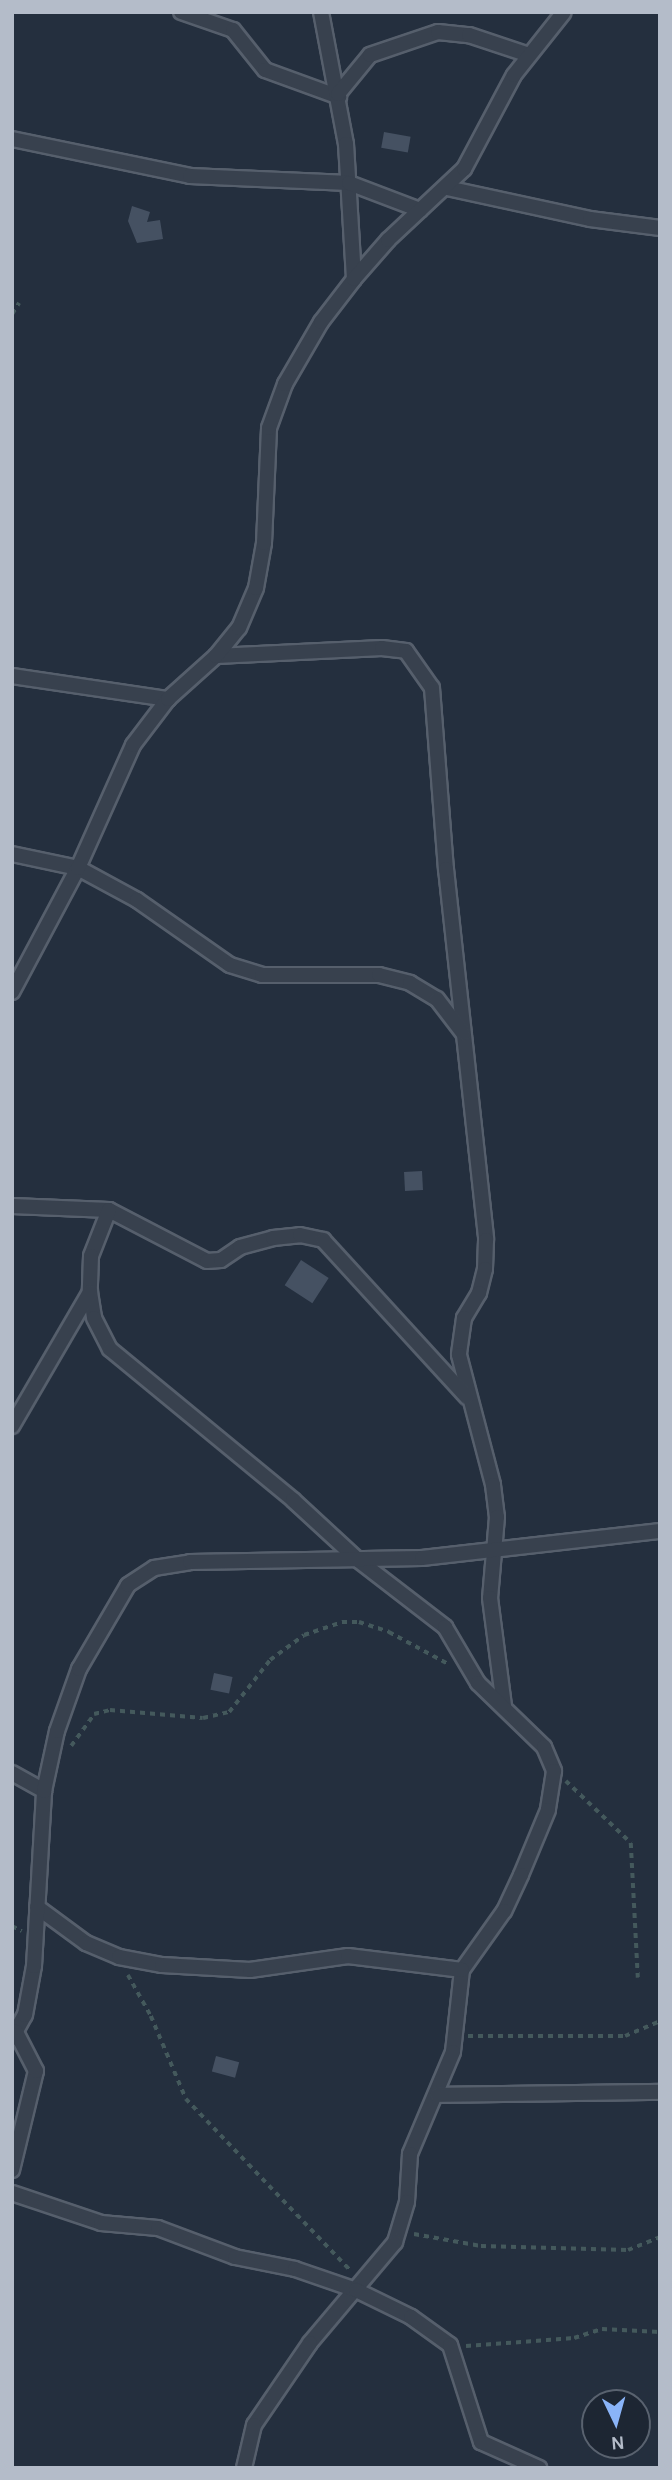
<!DOCTYPE html>
<style>
body{margin:0}
#map{position:relative;width:672px;height:2480px;overflow:hidden;background:#242f3e;font-family:Karla,sans-serif}
div>[style]{position:absolute}
.building>*{inset:0;background:#455162;transform-origin:0 0}
.path>*{height:3.5px;margin-top:-1.75px;transform-origin:0;background:repeating-linear-gradient(90deg,#44595c 0 5px,transparent 0 10px)}
.roads{filter:drop-shadow(2px 0 #565f6c) drop-shadow(-2px 0 #565f6c) drop-shadow(0 2px #565f6c) drop-shadow(0 -2px #565f6c)}
.street>*{height:14px;margin:-7px;padding:0 7px;transform-origin:7px;border-radius:7px;background:#38414e}
span{translate:-50% -50%;white-space:nowrap;text-align:center;line-height:1.15;-webkit-text-stroke:7px #1d2633;paint-order:stroke}
.frame{position:absolute;inset:0;border:14px solid #b4bcc9;pointer-events:none}
.north{position:absolute;left:581px;top:2389px;width:70px;height:70px;box-sizing:border-box;background:#1d2633;border:2px solid #59626f;border-radius:50%;rotate:175deg;font-size:19px;font-weight:700;line-height:28px;text-align:center;color:#b4bcc9}
.north::after{content:'';display:block;margin:auto;width:24px;height:32px;background:#8ab4f8;clip-path:polygon(50% 0,100% 100%,50% 72%,0 100%)}
</style>
<div id="map">
<div class="building">
<div style="left:384px;top:132px;width:27px;height:16px;rotate:10deg"></div>
<div style="clip-path:polygon(132px 206px,150px 212px,147px 222px,160px 220px,163px 239px,137px 243px,128px 221px)"></div>
<div style="left:422px;top:1171px;width:19px;height:18px;rotate:87deg"></div>
<div style="left:301px;top:1260px;width:33px;height:30px;rotate:33deg"></div>
<div style="left:214px;top:1673px;width:19px;height:17px;rotate:12deg"></div>
<div style="left:216px;top:2056px;width:24px;height:16px;rotate:15deg"></div>
</div>
<div class="path">
<div style="left:12px;top:314px;width:13px;rotate:-58deg"></div>
<div style="left:71px;top:1746px;width:39px;rotate:-54deg"></div>
<div style="left:94px;top:1714px;width:16px;rotate:-14deg"></div>
<div style="left:110px;top:1710px;width:93px;rotate:4.9deg"></div>
<div style="left:203px;top:1718px;width:27px;rotate:-13deg"></div>
<div style="left:229px;top:1712px;width:66px;rotate:-51.7deg"></div>
<div style="left:270px;top:1660px;width:42px;rotate:-36.3deg"></div>
<div style="left:304px;top:1635px;width:40px;rotate:-18.9deg"></div>
<div style="left:342px;top:1622px;width:17px"></div>
<div style="left:359px;top:1622px;width:32px;rotate:18deg"></div>
<div style="left:389px;top:1632px;width:69px;rotate:28.4deg"></div>
<div style="left:566px;top:1781px;width:90px;rotate:43.6deg"></div>
<div style="left:631px;top:1843px;width:135px;rotate:87deg"></div>
<div style="left:12px;top:1926px;width:11px;rotate:27deg"></div>
<div style="left:128px;top:1975px;width:47px;rotate:60.7deg"></div>
<div style="left:151px;top:2016px;width:90px;rotate:67.1deg"></div>
<div style="left:186px;top:2099px;width:240px;rotate:46.2deg"></div>
<div style="left:468px;top:2036px;width:157px"></div>
<div style="left:625px;top:2036px;width:38px;rotate:-23deg"></div>
<div style="left:414px;top:2234px;width:68px;rotate:10.2deg"></div>
<div style="left:481px;top:2246px;width:147px;rotate:1.6deg"></div>
<div style="left:628px;top:2250px;width:35px;rotate:-22deg"></div>
<div style="left:466px;top:2346px;width:108px;rotate:-4.2deg"></div>
<div style="left:574px;top:2338px;width:29px;rotate:-18deg"></div>
<div style="left:602px;top:2329px;width:58px;rotate:3deg"></div>
</div>
<div class="roads">
<div class="street">
<div style="left:181px;top:12px;width:55px;rotate:19.1deg"></div>
<div style="left:233px;top:30px;width:51px;rotate:51.3deg"></div>
<div style="left:265px;top:70px;width:79px;rotate:20deg"></div>
<div style="left:321px;top:12px;width:134px;rotate:79.3deg"></div>
<div style="left:346px;top:144px;width:135px;rotate:86.6deg"></div>
<div style="left:338px;top:94px;width:50px;rotate:-50.6deg"></div>
<div style="left:370px;top:55px;width:72px;rotate:-18.7deg"></div>
<div style="left:438px;top:32px;width:31px;rotate:6deg"></div>
<div style="left:469px;top:35px;width:63px;rotate:18.4deg"></div>
<div style="left:12px;top:139px;width:182px;rotate:11.7deg"></div>
<div style="left:190px;top:176px;width:159px;rotate:2.5deg"></div>
<div style="left:349px;top:183px;width:76px;rotate:20.8deg"></div>
<div style="left:447px;top:188px;width:146px;rotate:12.2deg"></div>
<div style="left:590px;top:219px;width:71px;rotate:7.3deg"></div>
<div style="left:216px;top:656px;width:166px;rotate:-2.8deg"></div>
<div style="left:382px;top:648px;width:24px;rotate:7deg"></div>
<div style="left:406px;top:651px;width:45px;rotate:54.9deg"></div>
<div style="left:432px;top:688px;width:182px;rotate:85.6deg"></div>
<div style="left:446px;top:869px;width:373px;rotate:83.8deg"></div>
<div style="left:486px;top:1240px;width:29px;rotate:92deg"></div>
<div style="left:485px;top:1269px;width:25px;rotate:104deg"></div>
<div style="left:479px;top:1293px;width:29px;rotate:121deg"></div>
<div style="left:464px;top:1318px;width:37px;rotate:98deg"></div>
<div style="left:459px;top:1355px;width:134px;rotate:75.3deg"></div>
<div style="left:493px;top:1485px;width:32px;rotate:83deg"></div>
<div style="left:497px;top:1517px;width:81px;rotate:94.9deg"></div>
<div style="left:490px;top:1598px;width:109px;rotate:82.6deg"></div>
<div style="left:12px;top:676px;width:158px;rotate:8.4deg"></div>
<div style="left:12px;top:854px;width:67px;rotate:12deg"></div>
<div style="left:78px;top:868px;width:67px;rotate:28.5deg"></div>
<div style="left:137px;top:900px;width:113px;rotate:35deg"></div>
<div style="left:230px;top:965px;width:34px;rotate:17deg"></div>
<div style="left:262px;top:975px;width:117px"></div>
<div style="left:379px;top:975px;width:32px;rotate:14deg"></div>
<div style="left:410px;top:983px;width:31px;rotate:31deg"></div>
<div style="left:437px;top:999px;width:43px;rotate:52.6deg"></div>
<div style="left:12px;top:992px;width:140px;rotate:-62deg"></div>
<div style="left:78px;top:868px;width:135px;rotate:-65.9deg"></div>
<div style="left:133px;top:745px;width:58px;rotate:-52.7deg"></div>
<div style="left:168px;top:699px;width:64px;rotate:-41.9deg"></div>
<div style="left:216px;top:656px;width:36px;rotate:-51deg"></div>
<div style="left:239px;top:628px;width:43px;rotate:-67deg"></div>
<div style="left:256px;top:588px;width:46px;rotate:-79.9deg"></div>
<div style="left:264px;top:543px;width:115px;rotate:-87.5deg"></div>
<div style="left:269px;top:428px;width:47px;rotate:-70deg"></div>
<div style="left:285px;top:384px;width:72px;rotate:-59.9deg"></div>
<div style="left:321px;top:322px;width:54px;rotate:-52.5deg"></div>
<div style="left:354px;top:279px;width:52px;rotate:-48.9deg"></div>
<div style="left:388px;top:240px;width:104px;rotate:-43.1deg"></div>
<div style="left:464px;top:169px;width:106px;rotate:-62deg"></div>
<div style="left:514px;top:75px;width:80px;rotate:-51.6deg"></div>
<div style="left:12px;top:1206px;width:97px;rotate:2.4deg"></div>
<div style="left:109px;top:1210px;width:110px;rotate:27.5deg"></div>
<div style="left:207px;top:1261px;width:14px;rotate:-4deg"></div>
<div style="left:221px;top:1260px;width:23px;rotate:-34deg"></div>
<div style="left:240px;top:1247px;width:34px;rotate:-15deg"></div>
<div style="left:273px;top:1238px;width:27px;rotate:-6deg"></div>
<div style="left:300px;top:1235px;width:24px;rotate:12deg"></div>
<div style="left:323px;top:1240px;width:213px;rotate:47.5deg"></div>
<div style="left:109px;top:1210px;width:49px;rotate:111.4deg"></div>
<div style="left:91px;top:1256px;width:36px;rotate:92deg"></div>
<div style="left:90px;top:1292px;width:26px;rotate:81deg"></div>
<div style="left:94px;top:1318px;width:35px;rotate:63deg"></div>
<div style="left:110px;top:1349px;width:237px;rotate:39.5deg"></div>
<div style="left:293px;top:1500px;width:88px;rotate:42.7deg"></div>
<div style="left:358px;top:1560px;width:110px;rotate:37.6deg"></div>
<div style="left:445px;top:1627px;width:65px;rotate:59.5deg"></div>
<div style="left:478px;top:1683px;width:92px;rotate:44.1deg"></div>
<div style="left:544px;top:1747px;width:26px;rotate:67deg"></div>
<div style="left:554px;top:1771px;width:39px;rotate:99deg"></div>
<div style="left:548px;top:1810px;width:70px;rotate:112.6deg"></div>
<div style="left:521px;top:1875px;width:40px;rotate:115deg"></div>
<div style="left:504px;top:1911px;width:72px;rotate:125.4deg"></div>
<div style="left:462px;top:1970px;width:82px;rotate:96.3deg"></div>
<div style="left:453px;top:2052px;width:111px;rotate:112.9deg"></div>
<div style="left:410px;top:2154px;width:48px;rotate:93.6deg"></div>
<div style="left:407px;top:2202px;width:42px;rotate:106.7deg"></div>
<div style="left:395px;top:2242px;width:132px;rotate:130.1deg"></div>
<div style="left:310px;top:2343px;width:99px;rotate:124.3deg"></div>
<div style="left:254px;top:2425px;width:44px;rotate:103.1deg"></div>
<div style="left:12px;top:1426px;width:155px;rotate:-59.8deg"></div>
<div style="left:12px;top:1773px;width:37px;rotate:29deg"></div>
<div style="left:37px;top:1907px;width:61px;rotate:36.3deg"></div>
<div style="left:86px;top:1943px;width:36px;rotate:23deg"></div>
<div style="left:119px;top:1957px;width:44px;rotate:10.5deg"></div>
<div style="left:162px;top:1965px;width:88px;rotate:3.3deg"></div>
<div style="left:250px;top:1970px;width:99px;rotate:-8.1deg"></div>
<div style="left:348px;top:1956px;width:115px;rotate:7deg"></div>
<div style="left:12px;top:2038px;width:26px;rotate:-61deg"></div>
<div style="left:25px;top:2015px;width:50px;rotate:-79.6deg"></div>
<div style="left:34px;top:1966px;width:175px;rotate:-86.7deg"></div>
<div style="left:44px;top:1791px;width:61px;rotate:-77.8deg"></div>
<div style="left:57px;top:1731px;width:66px;rotate:-70.5deg"></div>
<div style="left:79px;top:1669px;width:97px;rotate:-59.7deg"></div>
<div style="left:128px;top:1585px;width:31px;rotate:-33deg"></div>
<div style="left:154px;top:1568px;width:36px;rotate:-9deg"></div>
<div style="left:190px;top:1562px;width:232px;rotate:-1deg"></div>
<div style="left:422px;top:1558px;width:240px;rotate:-6.5deg"></div>
<div style="left:437px;top:2095px;width:223px;rotate:-0.8deg"></div>
<div style="left:12px;top:2170px;width:102px;rotate:-76.4deg"></div>
<div style="left:36px;top:2071px;width:44px;rotate:-117.1deg"></div>
<div style="left:12px;top:2193px;width:94px;rotate:18.6deg"></div>
<div style="left:101px;top:2223px;width:57px;rotate:5deg"></div>
<div style="left:158px;top:2228px;width:82px;rotate:20.6deg"></div>
<div style="left:235px;top:2257px;width:61px;rotate:11.3deg"></div>
<div style="left:295px;top:2269px;width:65px;rotate:19deg"></div>
<div style="left:356px;top:2290px;width:61px;rotate:26.1deg"></div>
<div style="left:411px;top:2317px;width:48px;rotate:35.7deg"></div>
<div style="left:450px;top:2345px;width:102px;rotate:72.3deg"></div>
<div style="left:481px;top:2442px;width:64px;rotate:24.1deg"></div>
</div>
</div>
<div class="frame"></div>
<div class="north">N</div>
</div>
